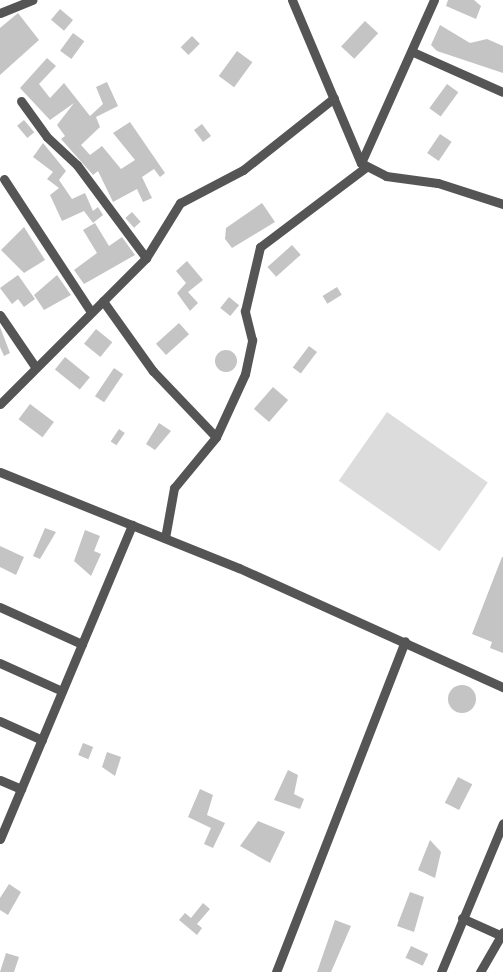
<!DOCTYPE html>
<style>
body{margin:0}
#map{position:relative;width:503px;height:972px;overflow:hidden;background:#fff;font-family:Helvetica,sans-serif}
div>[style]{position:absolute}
.green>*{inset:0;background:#dcdcdc;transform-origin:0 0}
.building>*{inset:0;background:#c4c4c4;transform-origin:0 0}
.round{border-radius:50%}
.street>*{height:9px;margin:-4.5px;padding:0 4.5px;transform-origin:4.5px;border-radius:4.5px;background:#555}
span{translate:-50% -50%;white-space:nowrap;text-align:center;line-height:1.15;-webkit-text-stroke:6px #fff;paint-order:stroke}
</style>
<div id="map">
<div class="green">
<div style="left:387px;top:412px;width:123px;height:84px;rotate:35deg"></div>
</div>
<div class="building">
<div style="clip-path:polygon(448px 0,474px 0,481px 6px,476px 19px,446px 6px)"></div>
<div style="left:60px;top:9px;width:17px;height:14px;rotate:40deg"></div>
<div style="clip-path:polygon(18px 13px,39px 40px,0 75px,0 28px)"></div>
<div style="left:365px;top:21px;width:18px;height:35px;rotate:43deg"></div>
<div style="clip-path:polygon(440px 25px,470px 43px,487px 39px,503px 46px,503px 73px,437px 51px,431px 45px)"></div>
<div style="left:73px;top:33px;width:14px;height:22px;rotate:36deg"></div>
<div style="left:192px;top:36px;width:11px;height:16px;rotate:45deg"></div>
<div style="left:237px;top:51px;width:19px;height:31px;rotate:36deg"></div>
<div style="clip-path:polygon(47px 58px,56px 66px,39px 84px,50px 98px,64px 83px,90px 116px,103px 104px,96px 87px,107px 82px,118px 106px,96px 117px,100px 127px,81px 145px,90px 155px,102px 146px,121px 169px,135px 160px,113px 133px,130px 122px,165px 173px,160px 177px,154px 169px,142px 177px,152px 198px,143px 202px,137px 189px,113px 202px,98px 171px,93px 175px,61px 139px,65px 136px,57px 125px,74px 103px,50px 120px,20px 88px)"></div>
<div style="left:447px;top:84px;width:14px;height:30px;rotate:36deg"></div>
<div style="left:24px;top:120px;width:16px;height:9px;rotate:50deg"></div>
<div style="left:202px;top:124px;width:15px;height:10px;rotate:53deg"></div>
<div style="left:440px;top:134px;width:14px;height:23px;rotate:34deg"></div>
<div style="clip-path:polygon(43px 143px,66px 171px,59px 180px,72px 199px,85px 193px,93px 211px,98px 207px,103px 215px,93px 223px,84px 211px,62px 221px,50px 195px,59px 188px,47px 179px,53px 172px,33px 157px)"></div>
<div style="clip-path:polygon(262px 203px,275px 222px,232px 248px,225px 239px,226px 228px)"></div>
<div style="left:132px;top:212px;width:13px;height:9px;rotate:48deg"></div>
<div style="clip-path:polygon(95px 223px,109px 246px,122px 237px,135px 255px,84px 284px,74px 270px,97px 253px,83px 230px)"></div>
<div style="clip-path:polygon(24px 227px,45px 260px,24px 273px,1px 250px)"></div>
<div style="left:292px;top:245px;width:13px;height:33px;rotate:48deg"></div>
<div style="clip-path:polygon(187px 261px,203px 280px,188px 292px,198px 303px,190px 311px,177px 293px,186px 283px,176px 271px)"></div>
<div style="clip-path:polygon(18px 275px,35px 299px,24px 307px,18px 299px,12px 304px,0 288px)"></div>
<div style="clip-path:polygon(57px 275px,71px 295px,44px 310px,34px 295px)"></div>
<div style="left:337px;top:287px;width:9px;height:17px;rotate:58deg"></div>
<div style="left:229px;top:297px;width:13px;height:14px;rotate:39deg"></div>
<div style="left:179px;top:323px;width:15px;height:31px;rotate:48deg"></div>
<div style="clip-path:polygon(0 327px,10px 353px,4px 356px,0 347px)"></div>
<div style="left:96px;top:329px;width:21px;height:19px;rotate:39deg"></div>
<div style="left:309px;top:346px;width:10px;height:27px;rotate:37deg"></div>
<div class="round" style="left:215px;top:350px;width:22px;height:22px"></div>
<div style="left:65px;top:357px;width:32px;height:16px;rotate:39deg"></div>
<div style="left:114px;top:368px;width:11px;height:34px;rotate:34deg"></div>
<div style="left:273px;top:387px;width:20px;height:29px;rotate:41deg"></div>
<div style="left:30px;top:404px;width:30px;height:19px;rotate:37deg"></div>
<div style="clip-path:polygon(159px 423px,171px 431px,155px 450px,146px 444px)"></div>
<div style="left:119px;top:429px;width:7px;height:15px;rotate:34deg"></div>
<div style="clip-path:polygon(45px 528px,56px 532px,40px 559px,33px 556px)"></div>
<div style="clip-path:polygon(85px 530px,100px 536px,94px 551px,101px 554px,91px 576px,74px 561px)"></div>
<div style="clip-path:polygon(0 546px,24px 557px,16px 575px,0 567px)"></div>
<div style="clip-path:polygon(502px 557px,503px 557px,503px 653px,490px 648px,492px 642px,472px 634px)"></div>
<div class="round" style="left:448px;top:685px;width:28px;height:28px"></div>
<div style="left:83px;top:743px;width:11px;height:13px;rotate:22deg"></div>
<div style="clip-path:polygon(107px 752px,121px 757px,115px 776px,102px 767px)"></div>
<div style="clip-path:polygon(288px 770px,298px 775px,294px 794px,304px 799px,300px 809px,274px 800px)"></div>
<div style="left:458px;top:777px;width:16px;height:29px;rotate:27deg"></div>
<div style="clip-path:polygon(200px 789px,213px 795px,207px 815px,225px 823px,213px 848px,204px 844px,211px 828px,188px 817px)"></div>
<div style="clip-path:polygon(258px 821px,285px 832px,270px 863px,240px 846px)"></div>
<div style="clip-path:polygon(430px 840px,441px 852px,435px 878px,418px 870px)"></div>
<div style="clip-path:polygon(9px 884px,21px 892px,8px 915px,0 910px,0 898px)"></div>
<div style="clip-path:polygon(410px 892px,424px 897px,414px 932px,397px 926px)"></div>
<div style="clip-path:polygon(203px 903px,210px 909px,197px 924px,202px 928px,197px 935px,179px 920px,185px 913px,191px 918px)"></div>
<div style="clip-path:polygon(335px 920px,351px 926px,331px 972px,317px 972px)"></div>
<div style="left:411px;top:946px;width:19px;height:13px;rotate:25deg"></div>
<div style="clip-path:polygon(6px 953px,19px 957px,14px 972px,0 972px)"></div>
</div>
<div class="street">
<div style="left:292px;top:0;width:177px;rotate:67.1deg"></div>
<div style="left:361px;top:163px;width:28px;rotate:27deg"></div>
<div style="left:386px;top:176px;width:52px;rotate:7.7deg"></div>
<div style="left:438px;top:183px;width:68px;rotate:17.9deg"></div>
<div style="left:0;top:13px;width:35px;rotate:-22deg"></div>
<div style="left:413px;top:52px;width:98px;rotate:24deg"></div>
<div style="left:21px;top:101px;width:44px;rotate:54.2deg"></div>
<div style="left:47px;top:137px;width:41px;rotate:43deg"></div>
<div style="left:77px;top:165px;width:116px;rotate:53.4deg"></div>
<div style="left:361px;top:163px;width:179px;rotate:-65.9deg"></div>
<div style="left:4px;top:179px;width:159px;rotate:56.8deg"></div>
<div style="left:103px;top:301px;width:86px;rotate:54.5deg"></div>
<div style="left:153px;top:371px;width:91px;rotate:46.3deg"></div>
<div style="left:0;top:315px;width:60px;rotate:55.8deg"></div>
<div style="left:0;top:404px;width:206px;rotate:-45deg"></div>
<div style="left:146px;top:258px;width:65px;rotate:-58.3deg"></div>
<div style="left:180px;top:203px;width:71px;rotate:-27.6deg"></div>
<div style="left:243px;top:170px;width:116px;rotate:-38.4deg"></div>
<div style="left:0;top:472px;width:258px;rotate:21.9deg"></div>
<div style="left:239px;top:568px;width:290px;rotate:24.3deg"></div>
<div style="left:165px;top:538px;width:51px;rotate:-79.8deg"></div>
<div style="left:174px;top:488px;width:66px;rotate:-50.5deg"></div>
<div style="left:216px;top:437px;width:69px;rotate:-65.3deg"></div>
<div style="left:245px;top:374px;width:35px;rotate:-78deg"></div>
<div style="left:252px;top:340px;width:30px;rotate:-104deg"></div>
<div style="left:245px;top:311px;width:66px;rotate:-76.8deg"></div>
<div style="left:260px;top:247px;width:133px;rotate:-37deg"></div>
<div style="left:0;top:607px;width:90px;rotate:24.3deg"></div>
<div style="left:0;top:663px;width:68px;rotate:24.3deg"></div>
<div style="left:0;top:721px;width:46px;rotate:24.3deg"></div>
<div style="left:0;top:780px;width:23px;rotate:23deg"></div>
<div style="left:0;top:839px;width:341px;rotate:-67.2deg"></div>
<div style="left:462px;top:918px;width:44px;rotate:24.2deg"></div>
<div style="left:276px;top:972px;width:355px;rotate:-68.7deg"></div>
<div style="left:441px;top:972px;width:161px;rotate:-67.4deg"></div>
<div style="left:480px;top:972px;width:46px;rotate:-60.1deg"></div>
</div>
</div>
